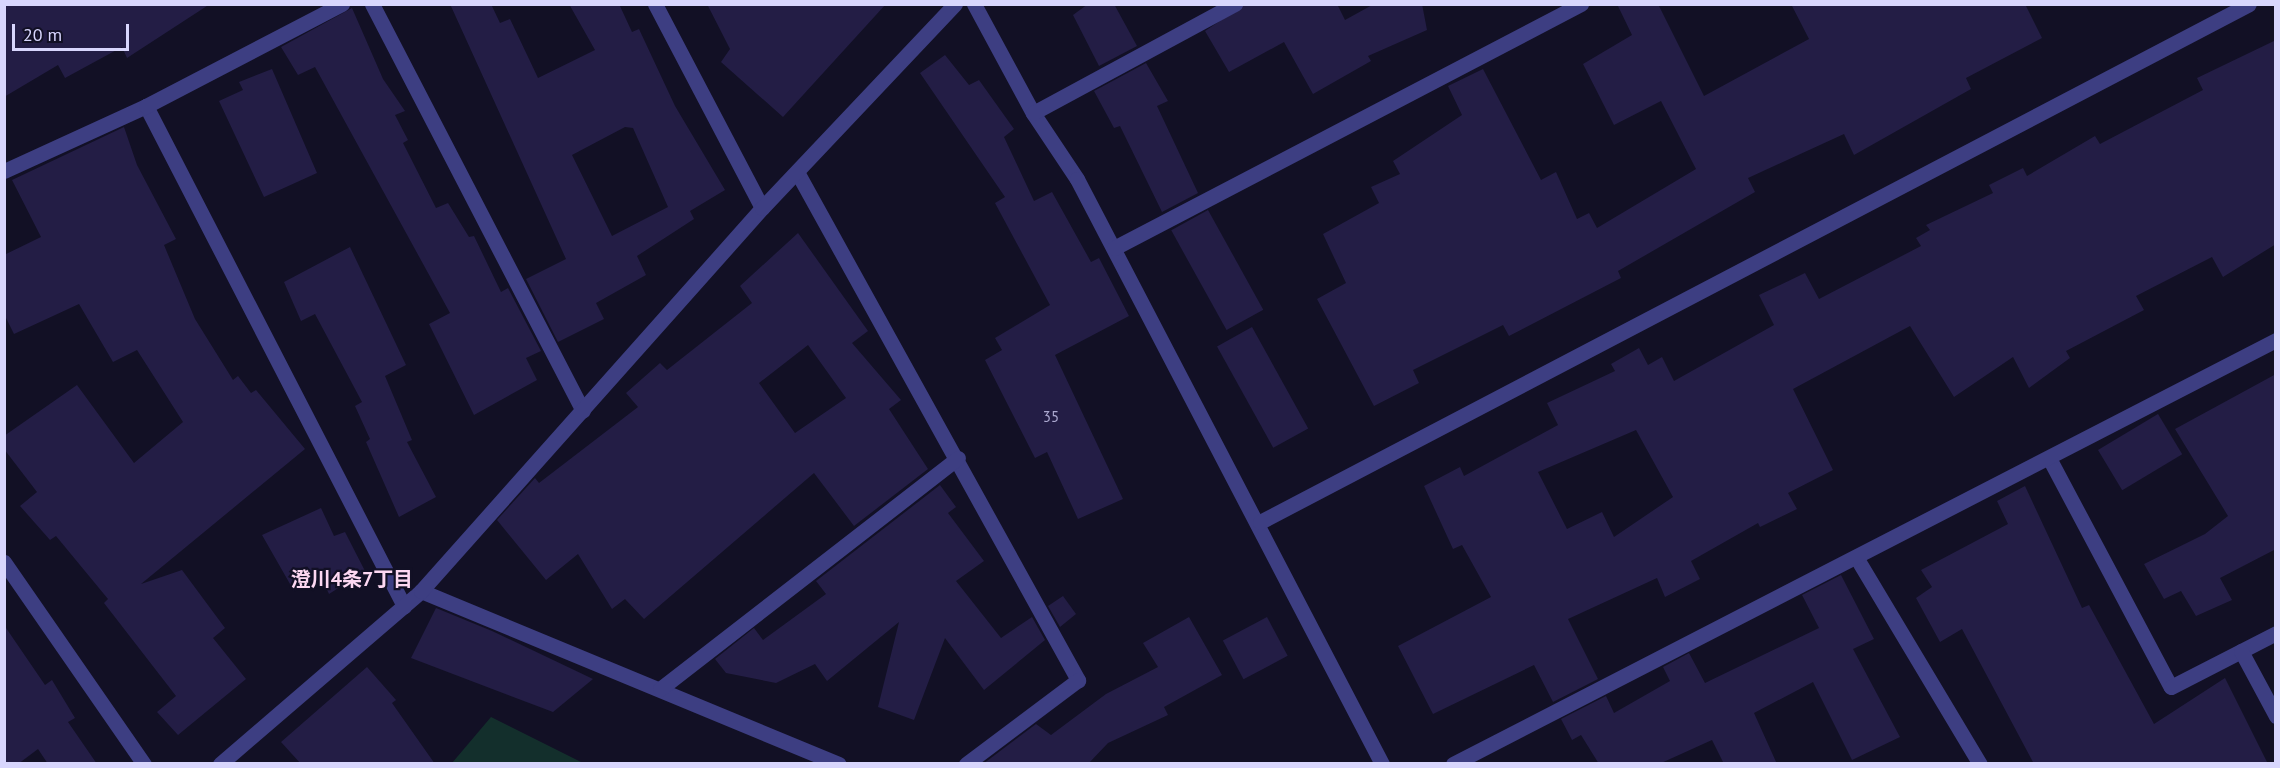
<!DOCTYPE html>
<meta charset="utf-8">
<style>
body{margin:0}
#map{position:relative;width:2280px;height:768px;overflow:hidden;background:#121025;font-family:"PT Sans","Noto Sans JP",sans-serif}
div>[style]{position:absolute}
.green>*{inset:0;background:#132f2c}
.building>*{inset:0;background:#231d45;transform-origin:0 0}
.minor>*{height:15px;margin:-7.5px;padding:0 7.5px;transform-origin:7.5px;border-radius:7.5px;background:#3d3e82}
span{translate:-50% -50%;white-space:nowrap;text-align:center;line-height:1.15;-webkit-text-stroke:4.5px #121025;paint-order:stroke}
.number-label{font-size:15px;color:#aba8cf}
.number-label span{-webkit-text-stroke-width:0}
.neighbourhood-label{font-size:20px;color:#fdd8f2;font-weight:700}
.frame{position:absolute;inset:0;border:6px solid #d8d6fd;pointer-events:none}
.scale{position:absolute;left:12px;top:24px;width:117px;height:27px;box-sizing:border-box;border:3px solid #d8d6fd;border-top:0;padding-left:8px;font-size:18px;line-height:21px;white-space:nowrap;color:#d8d6fd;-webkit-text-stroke:4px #121025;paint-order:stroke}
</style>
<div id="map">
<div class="green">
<div style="clip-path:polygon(491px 717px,583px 763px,452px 763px)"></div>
</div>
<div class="building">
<div style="clip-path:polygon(4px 4px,210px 4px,127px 58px,122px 47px,65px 78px,58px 65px,4px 97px)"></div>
<div style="clip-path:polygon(evenodd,450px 4px,491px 4px,500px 23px,510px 19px,538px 78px,595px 50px,569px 4px,619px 4px,632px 32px,639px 29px,675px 106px,725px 190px,690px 211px,694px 219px,637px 256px,646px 275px,596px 303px,604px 319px,558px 342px,526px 279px,566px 259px,450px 4px,625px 127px,633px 128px,668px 207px,612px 236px,572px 155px,625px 127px)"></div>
<div style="clip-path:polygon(707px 4px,886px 4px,783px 117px,721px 62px,730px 49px)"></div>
<div style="clip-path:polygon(1088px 4px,1114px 4px,1137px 46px,1099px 66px,1073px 15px)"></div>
<div style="clip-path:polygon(1245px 4px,1337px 4px,1345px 20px,1374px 4px,1422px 4px,1427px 30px,1368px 56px,1371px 61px,1313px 94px,1284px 42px,1229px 72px,1205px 31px)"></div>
<div style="clip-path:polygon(1617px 4px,1658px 4px,1704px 96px,1809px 39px,1791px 4px,2025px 4px,2042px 38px,1966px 78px,1971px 89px,1854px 155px,1844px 134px,1748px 178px,1755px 192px,1618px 271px,1621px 278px,1509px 336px,1503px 325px,1413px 370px,1419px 383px,1374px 406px,1317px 299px,1346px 283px,1323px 234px,1379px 203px,1371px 187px,1400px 174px,1393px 161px,1462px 115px,1448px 86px,1483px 69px,1541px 180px,1556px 172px,1577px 219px,1589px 213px,1597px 228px,1696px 169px,1661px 101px,1614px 125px,1583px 64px,1632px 35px)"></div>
<div style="clip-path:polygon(352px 8px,383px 79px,405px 111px,395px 115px,408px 140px,403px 143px,436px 208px,448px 203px,469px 237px,474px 236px,501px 292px,508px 288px,541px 351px,526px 358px,537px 380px,474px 415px,429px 324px,450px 313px,315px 67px,298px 75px,281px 47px)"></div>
<div style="clip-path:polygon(evenodd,2276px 40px,2276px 244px,2223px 277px,2212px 257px,2136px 296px,2144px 310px,2066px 351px,2070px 358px,2029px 388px,2013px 357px,1954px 397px,1910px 326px,1793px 389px,1833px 470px,1788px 493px,1797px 509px,1760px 527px,1758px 523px,1691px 561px,1700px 579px,1665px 597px,1657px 578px,1568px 619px,1598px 679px,1553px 702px,1534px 665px,1433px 714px,1398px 646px,1491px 597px,1462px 545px,1453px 549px,1424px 486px,1460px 467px,1464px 476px,1558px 425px,1547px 403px,1615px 371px,1611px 364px,1639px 348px,1648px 365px,1662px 357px,1674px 381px,1774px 325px,1759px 295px,1805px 273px,1819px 299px,1921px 246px,1916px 238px,1930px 230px,1926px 225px,1993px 193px,1989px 185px,2023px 168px,2027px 176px,2095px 136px,2100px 144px,2203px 90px,2197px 78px,2276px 40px,1636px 430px,1673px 497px,1614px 537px,1602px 512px,1567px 529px,1538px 472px,1636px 430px)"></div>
<div style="clip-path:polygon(945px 55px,969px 85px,979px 80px,1014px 129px,1004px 137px,1034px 201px,1052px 192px,1091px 262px,1099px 258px,1129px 316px,1055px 355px,1123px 499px,1078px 519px,1047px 452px,1035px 458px,985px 360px,1002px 350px,995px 338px,1050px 305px,995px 203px,1005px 197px,920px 73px)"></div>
<div style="clip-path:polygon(1146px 63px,1168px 101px,1157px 106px,1198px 193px,1162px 212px,1120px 126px,1114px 128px,1094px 91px)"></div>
<div style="clip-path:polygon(272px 69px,317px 173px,264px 197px,219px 101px,243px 90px,239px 82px)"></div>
<div style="clip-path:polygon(124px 127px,137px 165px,176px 239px,164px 245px,195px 319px,233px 380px,238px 376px,251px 393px,256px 390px,305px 449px,141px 584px,182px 570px,225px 628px,213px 638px,246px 679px,178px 735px,157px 712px,176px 696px,104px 603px,108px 599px,56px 536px,50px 540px,20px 506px,37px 492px,4px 449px,4px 436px,77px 385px,134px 463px,183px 422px,137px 350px,113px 362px,79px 304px,14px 334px,4px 314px,4px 255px,41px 237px,12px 180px)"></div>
<div style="left:1208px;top:210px;width:114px;height:42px;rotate:61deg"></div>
<div style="clip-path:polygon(evenodd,798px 233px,868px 331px,852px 343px,901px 400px,889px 409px,928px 469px,854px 526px,814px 473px,644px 619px,625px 599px,612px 609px,578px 554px,546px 580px,497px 520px,535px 478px,539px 483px,638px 407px,626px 393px,660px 363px,667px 370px,752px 303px,740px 286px,798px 233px,808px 345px,846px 398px,795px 433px,759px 383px,808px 345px)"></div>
<div style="clip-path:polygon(350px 247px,406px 365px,385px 376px,412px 440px,407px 442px,436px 497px,399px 517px,366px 442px,370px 439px,355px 406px,362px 402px,315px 314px,301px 321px,284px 282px)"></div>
<div style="left:1252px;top:327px;width:116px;height:40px;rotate:61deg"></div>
<div style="clip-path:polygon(2276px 374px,2276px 549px,2220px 578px,2232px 600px,2196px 616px,2181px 591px,2164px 599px,2144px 564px,2205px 534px,2228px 516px,2175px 429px)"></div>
<div style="left:2158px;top:414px;width:47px;height:70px;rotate:59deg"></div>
<div style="clip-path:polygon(940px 485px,956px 507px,948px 513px,984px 561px,956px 581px,1001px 638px,1032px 617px,1045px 640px,984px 690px,945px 638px,914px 720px,878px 707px,899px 622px,827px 681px,815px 664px,776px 683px,726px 673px,715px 659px,754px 628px,763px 640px,826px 594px,816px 581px)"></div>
<div style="clip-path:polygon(2025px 486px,2082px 608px,2089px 605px,2154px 724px,2225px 678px,2268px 764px,2034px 764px,1962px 629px,1940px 642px,1916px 598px,1932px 587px,1921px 570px,2008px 524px,1997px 501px)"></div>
<div style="clip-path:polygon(321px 508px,334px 536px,345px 532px,365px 571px,329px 594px,320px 575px,294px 591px,262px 535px)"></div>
<div style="clip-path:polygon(1841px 575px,1874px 639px,1853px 649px,1900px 737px,1852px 760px,1813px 682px,1754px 713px,1777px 764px,1724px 764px,1712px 740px,1659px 764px,1599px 764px,1581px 735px,1572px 740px,1561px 719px,1606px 696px,1614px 713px,1670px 681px,1663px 667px,1689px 653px,1705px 683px,1819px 628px,1802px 595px)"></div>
<div style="clip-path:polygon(1063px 596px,1076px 614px,1060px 627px,1048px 606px)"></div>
<div style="clip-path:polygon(436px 608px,492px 631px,593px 679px,553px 712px,411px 658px)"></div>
<div style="clip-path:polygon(1189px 617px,1222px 675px,1164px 707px,1168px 715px,1108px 743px,1088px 764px,983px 764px,1036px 724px,1051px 735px,1106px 694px,1158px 667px,1143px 643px)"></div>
<div style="left:1267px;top:617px;width:44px;height:50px;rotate:62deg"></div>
<div style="clip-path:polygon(4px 625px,45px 685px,52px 680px,75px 718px,68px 722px,97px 764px,48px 764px,38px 749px,18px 764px,4px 764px)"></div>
<div style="clip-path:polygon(367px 667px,396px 700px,392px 703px,435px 764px,301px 764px,281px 742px)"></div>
</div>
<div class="minor">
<div style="left:372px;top:4px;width:458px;rotate:62.6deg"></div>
<div style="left:655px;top:4px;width:230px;rotate:62.3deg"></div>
<div style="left:974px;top:4px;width:124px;rotate:61.6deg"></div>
<div style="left:1033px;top:113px;width:79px;rotate:56.3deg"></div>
<div style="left:1077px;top:179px;width:660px;rotate:62.46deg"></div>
<div style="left:146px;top:106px;width:563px;rotate:62.71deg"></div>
<div style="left:1033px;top:113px;width:230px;rotate:-28.4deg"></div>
<div style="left:4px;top:171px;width:156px;rotate:-24.6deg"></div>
<div style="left:146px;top:106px;width:221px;rotate:-27.5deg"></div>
<div style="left:797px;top:172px;width:581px;rotate:61.05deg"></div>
<div style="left:1078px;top:680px;width:140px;rotate:143.1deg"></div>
<div style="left:1114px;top:248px;width:527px;rotate:-27.59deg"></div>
<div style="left:2049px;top:458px;width:259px;rotate:62deg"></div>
<div style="left:2171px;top:687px;width:118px;rotate:-27.2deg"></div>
<div style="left:1260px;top:522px;width:1116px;rotate:-27.64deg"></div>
<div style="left:1856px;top:557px;width:241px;rotate:59.1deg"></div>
<div style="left:4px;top:562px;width:246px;rotate:55.3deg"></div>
<div style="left:421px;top:591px;width:452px;rotate:22.5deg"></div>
<div style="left:2241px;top:651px;width:74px;rotate:61.7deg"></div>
<div style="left:660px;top:689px;width:377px;rotate:-37.8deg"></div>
<div style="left:220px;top:764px;width:265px;rotate:-40.7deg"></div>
<div style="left:421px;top:591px;width:513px;rotate:-48.32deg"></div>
<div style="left:762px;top:208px;width:281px;rotate:-46.6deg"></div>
<div style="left:1453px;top:764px;width:926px;rotate:-27.26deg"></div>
</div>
<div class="number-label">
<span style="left:1051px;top:417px">35</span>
</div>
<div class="neighbourhood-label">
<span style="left:352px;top:579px">澄川4条7丁目</span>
</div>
<div class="frame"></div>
<div class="scale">20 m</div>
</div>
